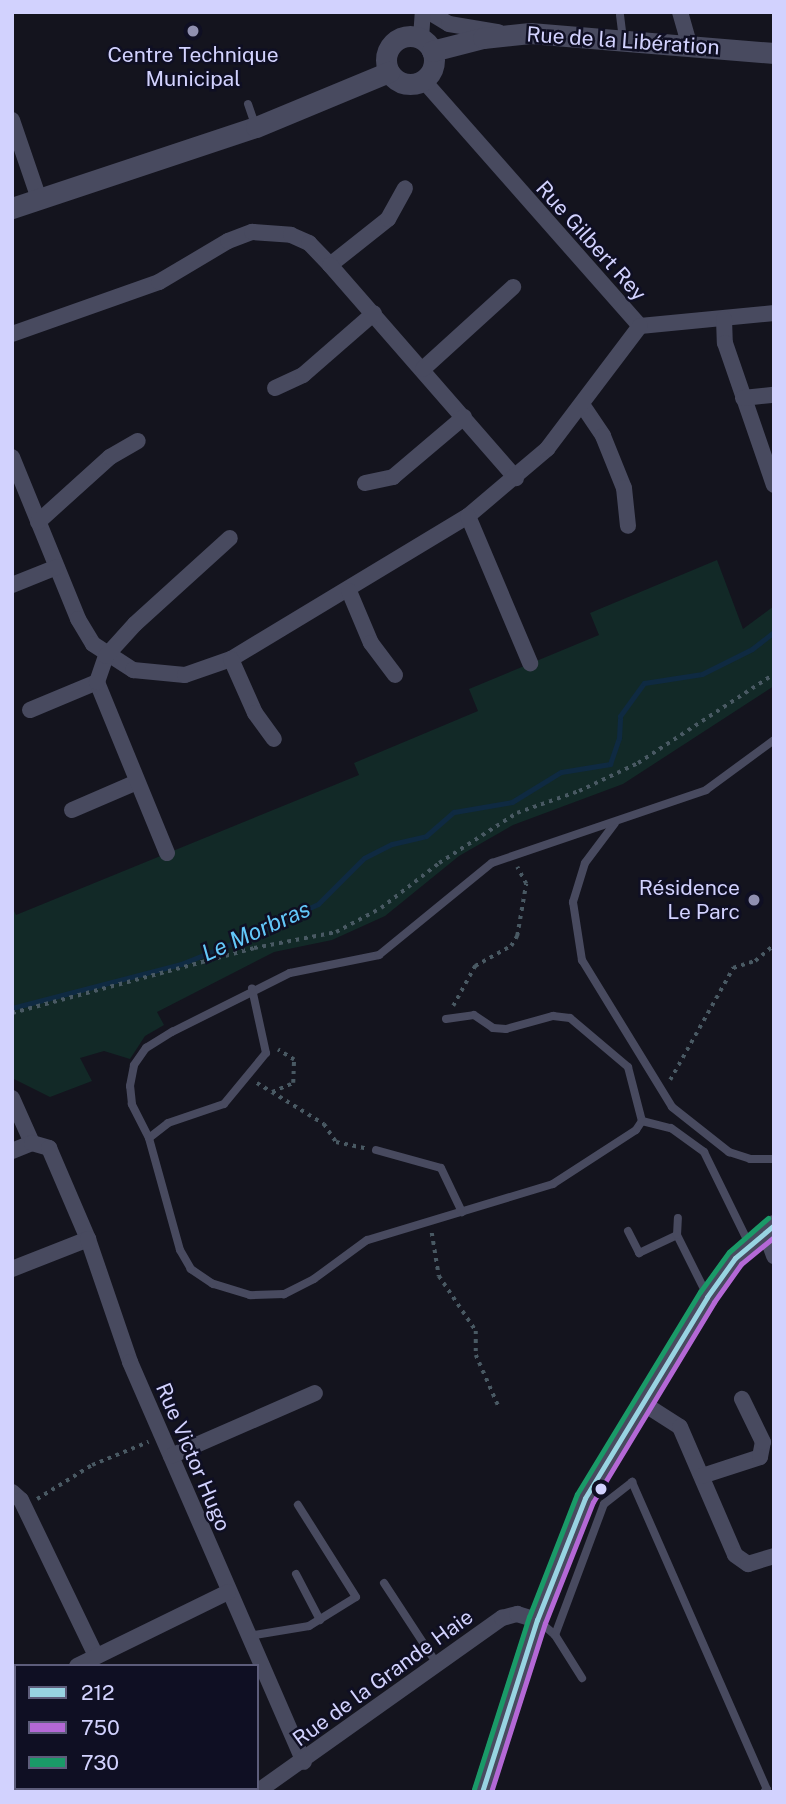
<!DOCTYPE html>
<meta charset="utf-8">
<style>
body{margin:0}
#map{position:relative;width:786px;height:1804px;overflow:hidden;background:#14141e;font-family:"Public Sans",sans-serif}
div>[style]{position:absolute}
.green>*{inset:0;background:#122927}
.stream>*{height:5px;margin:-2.5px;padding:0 2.5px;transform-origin:2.5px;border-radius:2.5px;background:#0f2a42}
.path>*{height:3.5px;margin-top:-1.75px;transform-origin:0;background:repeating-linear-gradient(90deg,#495963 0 3.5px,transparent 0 8.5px)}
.service>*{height:8px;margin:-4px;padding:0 4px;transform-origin:4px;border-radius:4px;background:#484a5f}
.minor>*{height:16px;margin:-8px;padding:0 8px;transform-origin:8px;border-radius:8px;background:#484a5f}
.tertiary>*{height:21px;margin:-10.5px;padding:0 10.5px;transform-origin:10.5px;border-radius:10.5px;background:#484a5f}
.tertiary>.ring{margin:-10.5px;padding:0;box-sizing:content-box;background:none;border:21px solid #484a5f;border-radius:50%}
.bus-1>*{height:5px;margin:-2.5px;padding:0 2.5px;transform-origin:2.5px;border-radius:2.5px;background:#98d4e2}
.bus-2>*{height:5px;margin:-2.5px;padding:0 2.5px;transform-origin:2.5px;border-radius:2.5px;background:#b468d6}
.bus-3>*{height:5px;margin:-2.5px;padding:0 2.5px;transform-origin:2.5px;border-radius:2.5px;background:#1a9a68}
.dots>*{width:19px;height:19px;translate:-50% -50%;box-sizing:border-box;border:4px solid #0f0f23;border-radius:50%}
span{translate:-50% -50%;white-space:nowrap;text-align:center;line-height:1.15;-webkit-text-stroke:5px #0f0f23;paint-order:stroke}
.street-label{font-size:21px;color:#d2d2fe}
.poi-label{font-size:21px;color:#d2d2fe}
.right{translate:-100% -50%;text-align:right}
.water-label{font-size:23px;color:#63c8fa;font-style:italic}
.frame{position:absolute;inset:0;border:14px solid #d2d2fe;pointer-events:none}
.legend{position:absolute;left:14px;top:1664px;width:245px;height:126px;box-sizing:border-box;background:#0f0f23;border:2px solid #5d5d7b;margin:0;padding:9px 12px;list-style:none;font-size:21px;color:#d2d2fe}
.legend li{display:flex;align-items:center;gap:14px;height:35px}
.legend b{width:35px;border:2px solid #5d5d7b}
</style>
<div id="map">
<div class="green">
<div style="clip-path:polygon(717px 560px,743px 629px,774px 606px,774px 686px,623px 784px,513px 825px,459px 856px,385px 916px,332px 940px,274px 952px,157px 1012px,164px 1025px,145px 1036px,130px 1059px,104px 1051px,80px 1058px,92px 1081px,50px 1097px,12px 1078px,12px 907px,16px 915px,359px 775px,354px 763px,478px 711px,469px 689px,599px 635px,590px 613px)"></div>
</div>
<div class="stream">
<div style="left:12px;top:1008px;width:175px;rotate:-14.6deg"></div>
<div style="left:181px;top:964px;width:65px;rotate:-21.8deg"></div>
<div style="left:241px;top:940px;width:85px;rotate:-25.1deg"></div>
<div style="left:318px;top:904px;width:65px;rotate:-45deg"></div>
<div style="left:364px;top:858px;width:31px;rotate:-27deg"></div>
<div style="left:392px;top:844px;width:35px;rotate:-13deg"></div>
<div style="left:426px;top:836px;width:37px;rotate:-41deg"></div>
<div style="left:454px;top:812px;width:59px;rotate:-9.8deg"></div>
<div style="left:512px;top:802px;width:57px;rotate:-31.5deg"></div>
<div style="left:561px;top:772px;width:50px;rotate:-9.3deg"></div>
<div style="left:610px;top:764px;width:28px;rotate:-71deg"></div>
<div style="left:619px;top:738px;width:22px;rotate:-87deg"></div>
<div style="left:620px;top:716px;width:41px;rotate:-54deg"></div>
<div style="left:644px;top:683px;width:59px;rotate:-8.8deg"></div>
<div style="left:702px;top:674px;width:56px;rotate:-26.6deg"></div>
<div style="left:752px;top:649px;width:28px;rotate:-38deg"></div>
</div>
<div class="path">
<div style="left:453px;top:1006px;width:46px;rotate:-61.2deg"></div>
<div style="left:475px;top:966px;width:41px;rotate:-29.1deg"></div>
<div style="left:511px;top:946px;width:12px;rotate:-59deg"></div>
<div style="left:517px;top:936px;width:53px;rotate:-80.2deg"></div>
<div style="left:526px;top:884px;width:19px;rotate:-118deg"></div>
<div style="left:12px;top:1013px;width:251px;rotate:-15deg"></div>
<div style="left:254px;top:948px;width:84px;rotate:-11deg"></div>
<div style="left:336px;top:932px;width:51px;rotate:-28.1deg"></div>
<div style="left:381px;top:908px;width:73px;rotate:-37.8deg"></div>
<div style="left:439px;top:863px;width:93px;rotate:-32.7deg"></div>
<div style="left:517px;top:813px;width:66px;rotate:-19.5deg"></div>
<div style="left:579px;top:791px;width:65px;rotate:-25.4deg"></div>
<div style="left:638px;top:763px;width:163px;rotate:-33.2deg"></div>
<div style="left:670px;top:1080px;width:129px;rotate:-60.6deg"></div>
<div style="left:733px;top:968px;width:23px;rotate:-18deg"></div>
<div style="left:755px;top:961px;width:25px;rotate:-40deg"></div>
<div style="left:257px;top:1083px;width:17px;rotate:31deg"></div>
<div style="left:272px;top:1092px;width:23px;rotate:-23deg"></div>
<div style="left:293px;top:1083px;width:23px;rotate:-88deg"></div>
<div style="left:294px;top:1060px;width:19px;rotate:-148deg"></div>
<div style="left:272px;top:1092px;width:61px;rotate:31.6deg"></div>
<div style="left:324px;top:1124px;width:22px;rotate:56deg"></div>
<div style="left:336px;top:1142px;width:30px;rotate:12deg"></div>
<div style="left:432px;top:1233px;width:44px;rotate:80.8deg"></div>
<div style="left:439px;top:1276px;width:66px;rotate:56.1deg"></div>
<div style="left:476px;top:1331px;width:24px;rotate:90deg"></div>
<div style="left:476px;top:1355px;width:55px;rotate:66.3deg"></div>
<div style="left:37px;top:1499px;width:65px;rotate:-31.7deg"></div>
<div style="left:92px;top:1465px;width:61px;rotate:-22.3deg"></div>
</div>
<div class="service">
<div style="left:620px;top:15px;width:24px;rotate:83deg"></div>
<div style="left:248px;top:104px;width:21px;rotate:71deg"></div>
<div style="left:615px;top:823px;width:50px;rotate:126.9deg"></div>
<div style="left:585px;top:863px;width:41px;rotate:107.1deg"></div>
<div style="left:573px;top:902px;width:59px;rotate:81.2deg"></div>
<div style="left:582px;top:960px;width:172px;rotate:58.5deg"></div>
<div style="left:672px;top:1107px;width:73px;rotate:38.3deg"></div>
<div style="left:729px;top:1152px;width:22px;rotate:18deg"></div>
<div style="left:750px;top:1159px;width:24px"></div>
<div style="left:446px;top:1019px;width:28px;rotate:-8deg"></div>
<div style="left:474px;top:1015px;width:23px;rotate:34deg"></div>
<div style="left:493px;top:1028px;width:13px;rotate:4deg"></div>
<div style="left:506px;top:1029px;width:49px;rotate:-15.5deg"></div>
<div style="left:553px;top:1016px;width:17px;rotate:7deg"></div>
<div style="left:570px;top:1018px;width:76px;rotate:40.2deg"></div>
<div style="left:628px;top:1067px;width:56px;rotate:75.5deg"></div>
<div style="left:642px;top:1121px;width:11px;rotate:124deg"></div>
<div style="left:636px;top:1130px;width:99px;rotate:147deg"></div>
<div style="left:553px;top:1184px;width:194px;rotate:163.2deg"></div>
<div style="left:367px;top:1240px;width:66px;rotate:143.7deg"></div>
<div style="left:314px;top:1279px;width:34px;rotate:153deg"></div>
<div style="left:284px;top:1294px;width:34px;rotate:178deg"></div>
<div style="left:250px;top:1295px;width:39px;rotate:-163deg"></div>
<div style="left:213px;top:1284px;width:27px;rotate:-146deg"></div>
<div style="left:191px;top:1269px;width:22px;rotate:-120deg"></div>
<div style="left:180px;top:1250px;width:116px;rotate:-105.5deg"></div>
<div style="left:149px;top:1138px;width:38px;rotate:-117deg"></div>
<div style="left:132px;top:1104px;width:18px;rotate:-96deg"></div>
<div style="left:130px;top:1086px;width:21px;rotate:-79deg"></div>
<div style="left:134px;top:1065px;width:21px;rotate:-55deg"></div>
<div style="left:146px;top:1048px;width:31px;rotate:-32deg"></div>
<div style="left:172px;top:1032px;width:132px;rotate:-26.6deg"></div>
<div style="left:290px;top:973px;width:91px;rotate:-11.4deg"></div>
<div style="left:379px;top:955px;width:146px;rotate:-39.2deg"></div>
<div style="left:492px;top:863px;width:226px;rotate:-18.8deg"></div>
<div style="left:706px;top:790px;width:84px;rotate:-36.3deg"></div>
<div style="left:642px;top:1121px;width:30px;rotate:14deg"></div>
<div style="left:671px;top:1128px;width:41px;rotate:36deg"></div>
<div style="left:704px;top:1152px;width:102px;rotate:63.9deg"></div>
<div style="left:149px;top:1138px;width:24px;rotate:-38deg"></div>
<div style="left:168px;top:1123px;width:59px;rotate:-18.7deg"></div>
<div style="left:224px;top:1104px;width:66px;rotate:-50.5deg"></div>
<div style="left:266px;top:1053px;width:66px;rotate:-102.3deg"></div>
<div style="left:376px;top:1150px;width:67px;rotate:15.5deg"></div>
<div style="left:441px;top:1168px;width:49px;rotate:64.5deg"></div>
<div style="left:628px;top:1231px;width:25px;rotate:63deg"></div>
<div style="left:639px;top:1253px;width:42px;rotate:-25.3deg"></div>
<div style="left:677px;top:1235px;width:67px;rotate:63.4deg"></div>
<div style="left:677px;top:1235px;width:17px;rotate:-87deg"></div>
<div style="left:296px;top:1574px;width:52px;rotate:62.4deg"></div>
<div style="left:384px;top:1583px;width:97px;rotate:56.8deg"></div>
<div style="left:540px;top:1622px;width:20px;rotate:41deg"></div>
<div style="left:555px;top:1635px;width:51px;rotate:57.9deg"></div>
<div style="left:555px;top:1635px;width:140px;rotate:-69.5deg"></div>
<div style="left:604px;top:1504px;width:36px;rotate:-38deg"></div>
<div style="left:632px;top:1482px;width:335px;rotate:66.3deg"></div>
<div style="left:767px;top:1789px;width:4px;rotate:135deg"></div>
<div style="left:249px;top:1636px;width:61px;rotate:-9.5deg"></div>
<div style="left:309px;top:1626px;width:55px;rotate:-31.7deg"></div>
<div style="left:356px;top:1597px;width:109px;rotate:-122.2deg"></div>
</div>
<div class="minor">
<div style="left:429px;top:12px;width:23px;rotate:31deg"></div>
<div style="left:449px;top:24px;width:50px;rotate:9.3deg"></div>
<div style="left:680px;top:12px;width:35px;rotate:74deg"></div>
<div style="left:421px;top:38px;width:26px;rotate:-86deg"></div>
<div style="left:423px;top:80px;width:328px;rotate:48.6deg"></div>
<div style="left:640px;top:326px;width:135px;rotate:-5.5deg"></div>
<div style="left:12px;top:120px;width:83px;rotate:71.1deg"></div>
<div style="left:330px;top:265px;width:74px;rotate:-38.4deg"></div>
<div style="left:388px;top:219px;width:35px;rotate:-61deg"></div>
<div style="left:724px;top:319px;width:24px;rotate:88deg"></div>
<div style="left:725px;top:343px;width:150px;rotate:71deg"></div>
<div style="left:12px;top:334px;width:156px;rotate:-19.5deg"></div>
<div style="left:159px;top:282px;width:80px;rotate:-30.7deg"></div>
<div style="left:228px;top:241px;width:26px;rotate:-21deg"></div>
<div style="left:252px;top:232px;width:39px;rotate:4deg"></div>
<div style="left:291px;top:235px;width:20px;rotate:24deg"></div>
<div style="left:309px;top:243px;width:30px;rotate:46deg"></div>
<div style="left:330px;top:265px;width:283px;rotate:48.9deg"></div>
<div style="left:423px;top:369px;width:122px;rotate:-42.3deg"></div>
<div style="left:275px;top:388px;width:31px;rotate:-25deg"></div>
<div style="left:303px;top:375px;width:94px;rotate:-41.1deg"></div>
<div style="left:743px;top:398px;width:31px;rotate:-6deg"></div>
<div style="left:583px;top:406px;width:36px;rotate:56deg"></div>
<div style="left:603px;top:436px;width:56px;rotate:68deg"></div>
<div style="left:624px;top:488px;width:38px;rotate:84deg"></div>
<div style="left:12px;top:457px;width:175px;rotate:67.8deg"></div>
<div style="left:78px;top:619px;width:29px;rotate:59deg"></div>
<div style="left:93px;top:644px;width:48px;rotate:33deg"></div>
<div style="left:133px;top:670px;width:52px;rotate:5.5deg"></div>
<div style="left:185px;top:675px;width:49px;rotate:-19.2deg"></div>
<div style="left:231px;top:659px;width:277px;rotate:-31.1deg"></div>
<div style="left:468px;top:516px;width:104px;rotate:-40.3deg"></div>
<div style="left:547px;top:449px;width:154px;rotate:-52.9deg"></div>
<div style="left:365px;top:483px;width:29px;rotate:-12deg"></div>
<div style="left:393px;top:477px;width:93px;rotate:-40.2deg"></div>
<div style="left:468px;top:516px;width:160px;rotate:67.1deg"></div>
<div style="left:38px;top:522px;width:97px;rotate:-42.1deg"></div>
<div style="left:110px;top:457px;width:32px;rotate:-30deg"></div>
<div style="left:12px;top:585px;width:48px;rotate:-21.8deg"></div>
<div style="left:349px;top:591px;width:56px;rotate:67.1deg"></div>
<div style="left:371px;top:643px;width:40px;rotate:53deg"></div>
<div style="left:231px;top:659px;width:59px;rotate:66deg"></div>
<div style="left:255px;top:713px;width:32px;rotate:54deg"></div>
<div style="left:30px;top:710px;width:73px;rotate:-22.7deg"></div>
<div style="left:72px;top:810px;width:71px;rotate:-23.3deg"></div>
<div style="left:167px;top:853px;width:185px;rotate:-112.3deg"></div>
<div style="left:97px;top:682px;width:28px;rotate:-71deg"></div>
<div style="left:106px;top:656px;width:43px;rotate:-47.8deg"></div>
<div style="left:135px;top:624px;width:128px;rotate:-42.2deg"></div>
<div style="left:12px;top:1098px;width:49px;rotate:66deg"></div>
<div style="left:12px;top:1151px;width:22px;rotate:-22deg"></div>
<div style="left:32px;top:1143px;width:18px;rotate:16deg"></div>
<div style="left:49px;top:1148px;width:99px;rotate:66.8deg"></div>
<div style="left:765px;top:1231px;width:27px;rotate:70deg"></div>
<div style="left:12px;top:1269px;width:82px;rotate:-21.5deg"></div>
<div style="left:88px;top:1239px;width:130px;rotate:71.1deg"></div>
<div style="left:130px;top:1362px;width:436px;rotate:66.5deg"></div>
<div style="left:641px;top:1402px;width:46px;rotate:32.7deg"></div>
<div style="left:680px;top:1427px;width:139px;rotate:66.7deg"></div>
<div style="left:735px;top:1555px;width:16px;rotate:35deg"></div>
<div style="left:748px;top:1564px;width:27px;rotate:-17deg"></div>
<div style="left:171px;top:1456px;width:157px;rotate:-23.6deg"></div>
<div style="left:702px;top:1476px;width:61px;rotate:-18.1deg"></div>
<div style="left:760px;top:1457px;width:15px;rotate:-79deg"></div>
<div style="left:763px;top:1442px;width:48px;rotate:-116deg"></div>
<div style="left:12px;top:1492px;width:12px;rotate:42deg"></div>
<div style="left:21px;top:1500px;width:173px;rotate:64.3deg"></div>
<div style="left:77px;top:1666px;width:168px;rotate:-26.1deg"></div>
<div style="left:12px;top:1686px;width:4px;rotate:-27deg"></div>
<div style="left:12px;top:1710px;width:4px;rotate:-27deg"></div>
<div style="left:257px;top:1792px;width:301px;rotate:-35.4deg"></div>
<div style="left:502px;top:1618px;width:16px;rotate:-15deg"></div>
<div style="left:517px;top:1614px;width:21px;rotate:17deg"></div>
</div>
<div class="tertiary">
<div class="ring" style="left:386px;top:36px;width:27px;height:27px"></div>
<div style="left:432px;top:51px;width:53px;rotate:-14.3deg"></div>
<div style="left:483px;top:38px;width:47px;rotate:-6.1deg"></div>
<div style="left:530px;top:33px;width:245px;rotate:4.7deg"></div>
<div style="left:12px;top:208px;width:257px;rotate:-18.4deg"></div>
<div style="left:256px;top:127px;width:144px;rotate:-22.5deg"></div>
<div style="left:482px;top:1792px;width:181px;rotate:-72.3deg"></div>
<div style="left:537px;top:1620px;width:131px;rotate:-68.5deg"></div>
<div style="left:585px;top:1498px;width:235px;rotate:-58.7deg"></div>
<div style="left:707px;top:1297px;width:48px;rotate:-54.3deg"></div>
<div style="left:735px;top:1258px;width:51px;rotate:-40.2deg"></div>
</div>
<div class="bus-1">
<div style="left:482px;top:1792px;width:181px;rotate:-72.3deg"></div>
<div style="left:537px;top:1620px;width:131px;rotate:-68.5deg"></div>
<div style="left:585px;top:1498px;width:235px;rotate:-58.7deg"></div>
<div style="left:707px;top:1297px;width:48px;rotate:-54.3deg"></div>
<div style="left:735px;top:1258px;width:51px;rotate:-40.2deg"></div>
</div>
<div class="bus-2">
<div style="left:491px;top:1792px;width:177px;rotate:-72.3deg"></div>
<div style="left:545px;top:1623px;width:130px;rotate:-68.4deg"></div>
<div style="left:593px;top:1502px;width:234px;rotate:-58.8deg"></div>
<div style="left:714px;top:1302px;width:47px;rotate:-54.6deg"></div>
<div style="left:741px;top:1264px;width:43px;rotate:-39.3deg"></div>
</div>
<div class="bus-3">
<div style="left:474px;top:1789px;width:181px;rotate:-72.3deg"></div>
<div style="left:529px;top:1617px;width:132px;rotate:-68.7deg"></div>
<div style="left:577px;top:1494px;width:237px;rotate:-58.7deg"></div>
<div style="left:700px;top:1292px;width:49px;rotate:-54.1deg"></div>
<div style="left:729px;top:1252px;width:52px;rotate:-41.1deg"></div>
</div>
<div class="dots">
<div style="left:193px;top:31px;background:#9090b0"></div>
<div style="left:754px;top:900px;background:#9090b0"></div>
<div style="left:601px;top:1489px;background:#d2d2fe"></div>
</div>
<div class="street-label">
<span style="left:623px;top:41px;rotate:4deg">Rue de la Libération</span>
<span style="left:591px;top:241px;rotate:48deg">Rue Gilbert Rey</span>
<span style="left:193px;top:1457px;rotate:67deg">Rue Victor Hugo</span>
<span style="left:383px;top:1678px;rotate:-36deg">Rue de la Grande Haie</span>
</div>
<div class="poi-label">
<span style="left:193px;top:67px">Centre Technique<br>Municipal</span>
<span class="right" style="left:740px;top:900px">Résidence<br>Le Parc</span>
</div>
<div class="water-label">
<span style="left:256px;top:931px;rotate:-24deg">Le Morbras</span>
</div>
<div class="frame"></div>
<ul class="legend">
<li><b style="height:9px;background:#98d4e2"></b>212</li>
<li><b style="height:9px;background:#b468d6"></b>750</li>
<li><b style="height:9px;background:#1a9a68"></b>730</li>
</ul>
</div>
